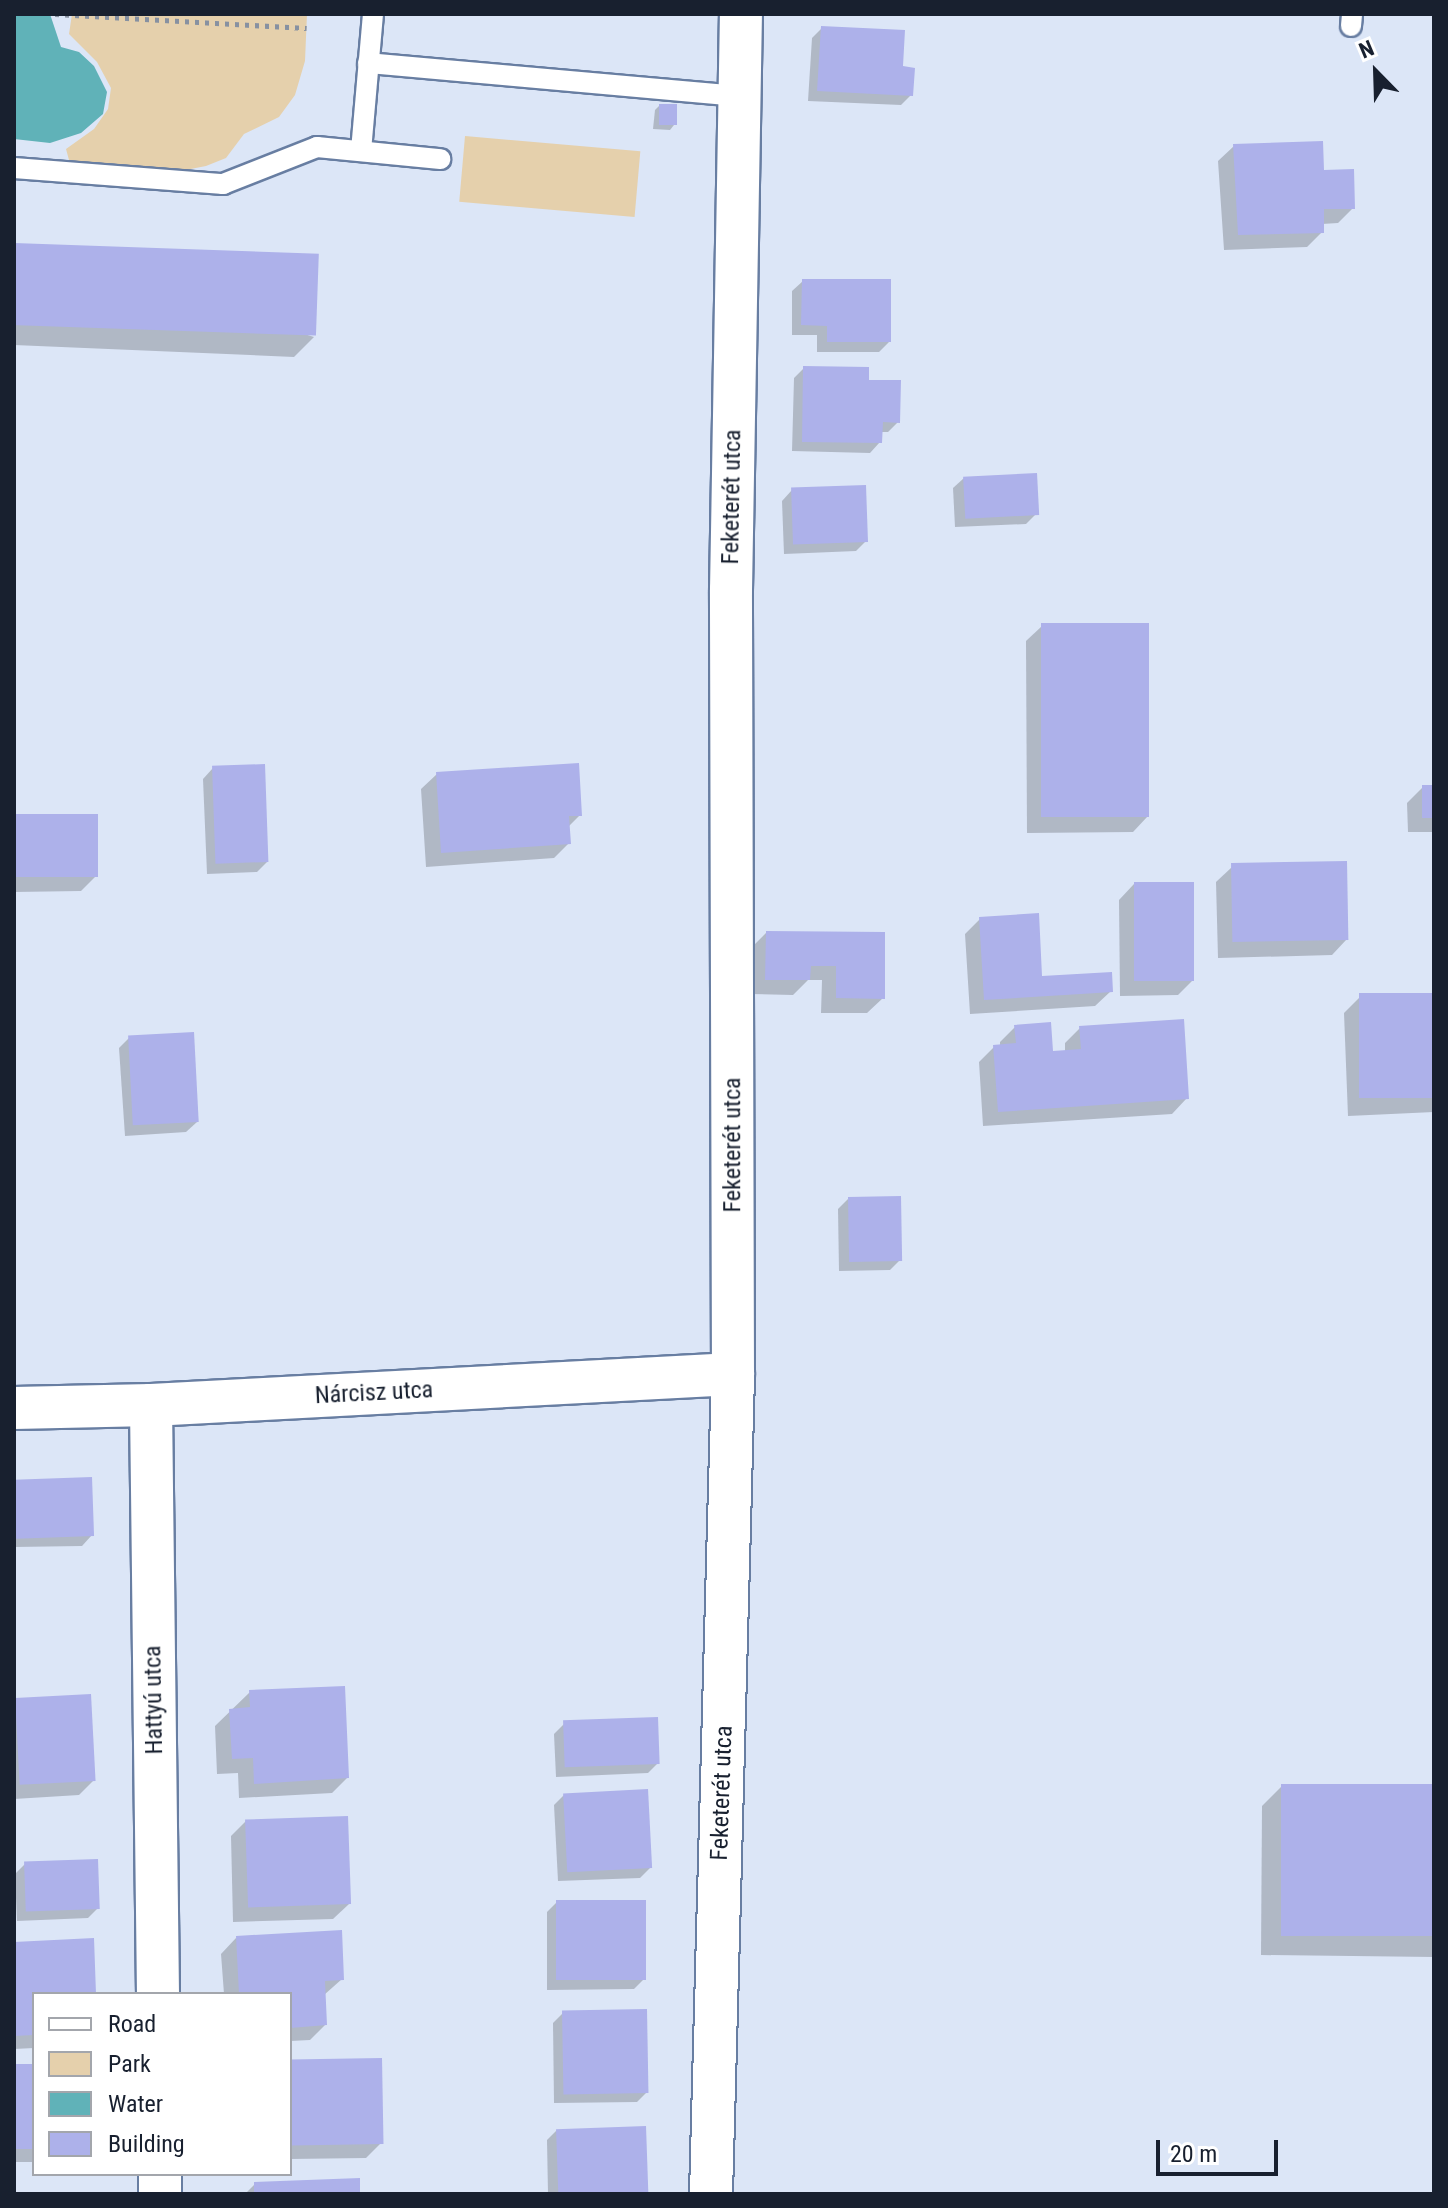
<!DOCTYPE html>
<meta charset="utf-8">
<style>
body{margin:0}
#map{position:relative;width:1448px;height:2208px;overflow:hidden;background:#dce6f7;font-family:"Roboto Condensed",sans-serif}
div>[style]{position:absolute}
.green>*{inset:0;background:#e5d0ac;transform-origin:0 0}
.water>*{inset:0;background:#60b2b8}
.shadow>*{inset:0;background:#0003;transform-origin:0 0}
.building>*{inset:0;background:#adb1ea;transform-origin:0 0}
.path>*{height:5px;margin-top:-2.5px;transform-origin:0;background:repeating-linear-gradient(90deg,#8791a1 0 4px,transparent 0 10px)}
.roads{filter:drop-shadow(2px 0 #687ea2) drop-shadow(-2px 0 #687ea2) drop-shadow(0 2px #687ea2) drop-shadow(0 -2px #687ea2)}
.lane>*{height:20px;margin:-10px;padding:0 10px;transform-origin:10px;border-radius:10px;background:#fff}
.street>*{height:42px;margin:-21px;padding:0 21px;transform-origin:21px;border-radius:21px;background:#fff}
span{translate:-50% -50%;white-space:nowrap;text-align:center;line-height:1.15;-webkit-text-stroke:7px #fff;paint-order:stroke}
.street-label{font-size:24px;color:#18202f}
.frame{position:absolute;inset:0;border:16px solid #18202f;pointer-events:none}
.legend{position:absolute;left:32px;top:1992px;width:260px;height:184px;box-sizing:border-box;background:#fff;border:2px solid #a3a6ac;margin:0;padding:10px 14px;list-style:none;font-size:24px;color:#18202f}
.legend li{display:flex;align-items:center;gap:16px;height:40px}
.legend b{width:40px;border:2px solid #a3a6ac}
.north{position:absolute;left:1336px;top:32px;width:80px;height:80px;-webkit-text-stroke:6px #fff;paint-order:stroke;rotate:337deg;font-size:22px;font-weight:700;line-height:32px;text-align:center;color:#18202f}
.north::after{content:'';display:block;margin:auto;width:28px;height:36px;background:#18202f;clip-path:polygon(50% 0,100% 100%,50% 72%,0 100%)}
.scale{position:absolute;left:1156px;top:2140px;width:122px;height:36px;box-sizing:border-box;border:4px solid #18202f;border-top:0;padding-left:10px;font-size:24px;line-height:28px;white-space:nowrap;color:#18202f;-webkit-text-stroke:6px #fff;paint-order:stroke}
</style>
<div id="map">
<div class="green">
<div style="clip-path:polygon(72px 14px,307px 14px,305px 61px,295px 95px,279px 117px,244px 134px,226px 158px,206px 166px,170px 173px,118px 169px,69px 160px,66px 149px,94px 129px,108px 109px,111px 88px,97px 62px,69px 34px)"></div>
<div style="left:465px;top:136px;width:176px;height:66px;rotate:5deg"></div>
</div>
<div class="water">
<div style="clip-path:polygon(14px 14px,50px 14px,61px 47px,79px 52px,94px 66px,107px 92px,103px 114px,81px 133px,50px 143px,14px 139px)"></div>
</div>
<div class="shadow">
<div style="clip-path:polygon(822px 28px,901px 68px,911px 95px,901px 105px,808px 101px,812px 38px)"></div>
<div style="clip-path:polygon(659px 106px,674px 125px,670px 130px,653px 129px,655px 110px)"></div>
<div style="clip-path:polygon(1234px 146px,1322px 172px,1353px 208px,1338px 223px,1322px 224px,1322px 232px,1307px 247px,1224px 250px,1218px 161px)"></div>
<div style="clip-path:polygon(14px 245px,314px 337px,294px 357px,14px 345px)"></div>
<div style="clip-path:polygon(803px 281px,889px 342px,879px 352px,817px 352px,817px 335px,792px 335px,792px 291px)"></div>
<div style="clip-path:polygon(804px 368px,867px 382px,898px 422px,888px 432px,880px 432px,880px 442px,870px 453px,792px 451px,794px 378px)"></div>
<div style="clip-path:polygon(964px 478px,1036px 514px,1026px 524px,955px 527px,953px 488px)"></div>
<div style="clip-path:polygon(792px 490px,866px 541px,856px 551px,784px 554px,782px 501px)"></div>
<div style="clip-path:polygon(1042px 626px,1148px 816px,1133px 832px,1027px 833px,1026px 641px)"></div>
<div style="clip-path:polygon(213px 768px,267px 862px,257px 872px,207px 874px,203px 779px)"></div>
<div style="clip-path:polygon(437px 774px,580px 815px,568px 827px,569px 843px,554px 858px,426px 867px,421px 789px)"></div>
<div style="clip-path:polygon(1434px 787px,1434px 832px,1408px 832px,1407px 803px,1422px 788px)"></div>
<div style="clip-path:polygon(14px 817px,96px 876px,81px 891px,14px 892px)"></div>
<div style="clip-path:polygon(1232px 867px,1347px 939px,1332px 955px,1218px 958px,1216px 882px)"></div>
<div style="clip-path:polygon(1134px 884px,1193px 980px,1178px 995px,1120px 996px,1119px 900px)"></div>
<div style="clip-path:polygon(980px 919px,1040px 978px,1111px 991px,1095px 1006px,970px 1014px,965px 934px)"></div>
<div style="clip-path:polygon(766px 933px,883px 934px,883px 998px,867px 1013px,821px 1013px,822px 980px,808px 980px,793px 995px,750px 994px,751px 948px)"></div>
<div style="clip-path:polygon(1434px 995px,1434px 1112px,1348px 1116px,1344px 1013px,1359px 998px)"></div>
<div style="clip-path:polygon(1015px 1027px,1051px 1053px,1065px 1052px,1065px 1043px,1080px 1028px,1187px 1098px,1172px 1114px,983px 1126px,979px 1062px,994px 1047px,1000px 1046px,1000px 1042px)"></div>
<div style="clip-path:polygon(129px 1038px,197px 1122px,186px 1132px,125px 1136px,119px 1048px)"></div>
<div style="clip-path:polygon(848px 1199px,900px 1260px,890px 1270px,839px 1271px,838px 1209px)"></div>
<div style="clip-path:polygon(14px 1480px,92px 1535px,82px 1546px,14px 1547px)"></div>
<div style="clip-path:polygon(250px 1692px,347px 1778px,332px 1793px,239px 1798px,238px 1773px,217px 1774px,215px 1726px)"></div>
<div style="clip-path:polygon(16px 1701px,94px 1780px,79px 1795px,14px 1799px)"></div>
<div style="clip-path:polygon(564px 1724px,658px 1763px,648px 1773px,556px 1777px,554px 1734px)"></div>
<div style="clip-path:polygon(1282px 1786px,1434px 1787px,1434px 1957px,1261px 1955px,1262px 1806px)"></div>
<div style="clip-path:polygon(564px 1795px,650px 1868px,640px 1878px,558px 1881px,554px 1805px)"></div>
<div style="clip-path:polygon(246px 1821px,349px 1904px,333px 1919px,233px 1922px,231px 1836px)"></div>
<div style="clip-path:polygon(25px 1864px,98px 1908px,88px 1918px,17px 1921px,15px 1874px)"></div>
<div style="clip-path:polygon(557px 1902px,644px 1979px,634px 1989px,547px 1990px,547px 1912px)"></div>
<div style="clip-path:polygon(236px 1938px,342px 1979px,324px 1995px,325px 2025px,310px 2040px,290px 2041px,290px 1994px,224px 1994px,221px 1954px)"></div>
<div style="clip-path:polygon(14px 1944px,94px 1994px,34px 1994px,34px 2048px,14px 2049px)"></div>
<div style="clip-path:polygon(563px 2013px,647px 2092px,637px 2102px,554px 2103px,553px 2023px)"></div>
<div style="clip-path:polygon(290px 2061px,381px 2143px,366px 2158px,290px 2159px)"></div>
<div style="left:34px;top:2066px;width:96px;height:20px;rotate:90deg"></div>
<div style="clip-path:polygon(557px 2130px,646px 2194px,548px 2194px,547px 2140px)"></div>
<div style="clip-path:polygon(255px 2184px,358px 2194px,245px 2194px)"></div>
</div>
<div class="building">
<div style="clip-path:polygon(821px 26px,905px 30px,903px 66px,915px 68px,913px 96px,817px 91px)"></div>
<div style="left:659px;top:104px;width:18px;height:21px"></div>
<div style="clip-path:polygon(1323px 141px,1324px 170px,1354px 169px,1355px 209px,1324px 209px,1324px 233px,1238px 235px,1233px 144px)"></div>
<div style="left:14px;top:243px;width:305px;height:82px;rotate:2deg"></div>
<div style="clip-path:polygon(802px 279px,891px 279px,891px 342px,827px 342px,827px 326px,801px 325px)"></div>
<div style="clip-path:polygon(803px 366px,869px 367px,869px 380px,901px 380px,900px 423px,883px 422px,882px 443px,802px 442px)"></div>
<div style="left:1037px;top:473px;width:42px;height:74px;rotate:87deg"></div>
<div style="left:866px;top:485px;width:57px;height:75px;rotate:88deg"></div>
<div style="left:1149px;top:623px;width:194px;height:108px;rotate:90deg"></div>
<div style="clip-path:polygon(579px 763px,582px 816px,569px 816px,571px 844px,441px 853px,436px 772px)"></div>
<div style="left:265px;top:764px;width:98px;height:53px;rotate:88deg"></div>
<div style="left:1434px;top:785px;width:33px;height:12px;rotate:90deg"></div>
<div style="left:98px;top:814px;width:63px;height:84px;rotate:90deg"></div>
<div style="left:1347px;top:861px;width:79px;height:116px;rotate:89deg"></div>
<div style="left:1134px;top:882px;width:60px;height:99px"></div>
<div style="clip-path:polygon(1039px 913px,1042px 976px,1112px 972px,1113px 992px,984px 1000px,979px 917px)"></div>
<div style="clip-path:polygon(766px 931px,885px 932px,885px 999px,836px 998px,836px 966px,811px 966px,810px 980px,765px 980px)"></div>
<div style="left:1434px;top:993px;width:105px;height:75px;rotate:90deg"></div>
<div style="clip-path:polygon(1184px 1019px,1189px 1099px,998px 1112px,993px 1045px,1016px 1043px,1014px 1025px,1051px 1022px,1053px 1051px,1081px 1049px,1079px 1026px)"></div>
<div style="left:194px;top:1032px;width:90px;height:66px;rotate:87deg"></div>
<div style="left:901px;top:1196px;width:65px;height:53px;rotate:89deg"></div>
<div style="left:92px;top:1477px;width:59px;height:78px;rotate:88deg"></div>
<div style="clip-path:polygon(345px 1686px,349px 1778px,254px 1784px,253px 1758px,232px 1759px,229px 1709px,250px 1707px,249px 1690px)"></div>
<div style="left:91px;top:1694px;width:87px;height:76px;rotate:87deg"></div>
<div style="left:658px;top:1717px;width:47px;height:95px;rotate:88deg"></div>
<div style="left:1281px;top:1784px;width:153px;height:152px"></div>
<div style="left:648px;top:1789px;width:79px;height:85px;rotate:87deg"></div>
<div style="left:348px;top:1816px;width:88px;height:103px;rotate:88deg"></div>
<div style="left:98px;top:1859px;width:50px;height:74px;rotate:88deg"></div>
<div style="left:556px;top:1900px;width:90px;height:80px"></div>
<div style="clip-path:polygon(342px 1930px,344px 1980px,325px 1981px,327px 2025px,290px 2028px,290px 1994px,239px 1994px,236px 1936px)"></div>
<div style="clip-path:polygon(94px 1938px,96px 1994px,34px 1994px,34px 2035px,14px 2036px,14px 1942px)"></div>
<div style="left:647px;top:2009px;width:84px;height:85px;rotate:89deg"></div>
<div style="left:382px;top:2058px;width:86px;height:92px;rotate:89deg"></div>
<div style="left:34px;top:2064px;width:85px;height:20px;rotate:90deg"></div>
<div style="left:646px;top:2126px;width:68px;height:90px;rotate:88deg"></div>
<div style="clip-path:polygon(360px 2178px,360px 2194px,254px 2194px,254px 2182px)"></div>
</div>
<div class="path">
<div style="left:55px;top:14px;width:252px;rotate:3.2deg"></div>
</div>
<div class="roads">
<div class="lane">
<div style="left:1351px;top:26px;width:12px;rotate:-85deg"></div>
<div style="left:368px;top:63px;width:370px;rotate:5.1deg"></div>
<div style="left:361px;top:151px;width:138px;rotate:-85deg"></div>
<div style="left:14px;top:168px;width:210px;rotate:4.4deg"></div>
<div style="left:223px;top:184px;width:101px;rotate:-21.5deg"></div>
<div style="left:317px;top:147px;width:124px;rotate:5.6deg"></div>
</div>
<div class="street">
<div style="left:151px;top:1405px;width:589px;rotate:89.32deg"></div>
<div style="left:14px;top:1408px;width:137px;rotate:-1.3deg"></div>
<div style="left:151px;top:1405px;width:583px;rotate:-3.05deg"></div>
<div style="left:160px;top:2174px;width:20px;rotate:90deg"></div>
<div style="left:711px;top:2194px;width:820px;rotate:-88.46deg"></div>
<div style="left:733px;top:1374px;width:784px;rotate:-90.15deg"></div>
<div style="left:731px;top:590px;width:576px;rotate:-89.01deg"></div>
</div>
</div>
<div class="street-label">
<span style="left:732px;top:497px;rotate:-89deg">Feketerét utca</span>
<span style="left:733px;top:1145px;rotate:-90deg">Feketerét utca</span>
<span style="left:374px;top:1393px;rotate:-3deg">Nárcisz utca</span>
<span style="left:154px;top:1700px;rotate:-91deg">Hattyú utca</span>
<span style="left:722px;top:1793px;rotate:-88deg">Feketerét utca</span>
</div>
<div class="frame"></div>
<ul class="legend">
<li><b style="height:10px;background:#fff"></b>Road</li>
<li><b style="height:22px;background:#e5d0ac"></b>Park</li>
<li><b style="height:22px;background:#60b2b8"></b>Water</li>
<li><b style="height:22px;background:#adb1ea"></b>Building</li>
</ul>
<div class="north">N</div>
<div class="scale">20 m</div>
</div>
